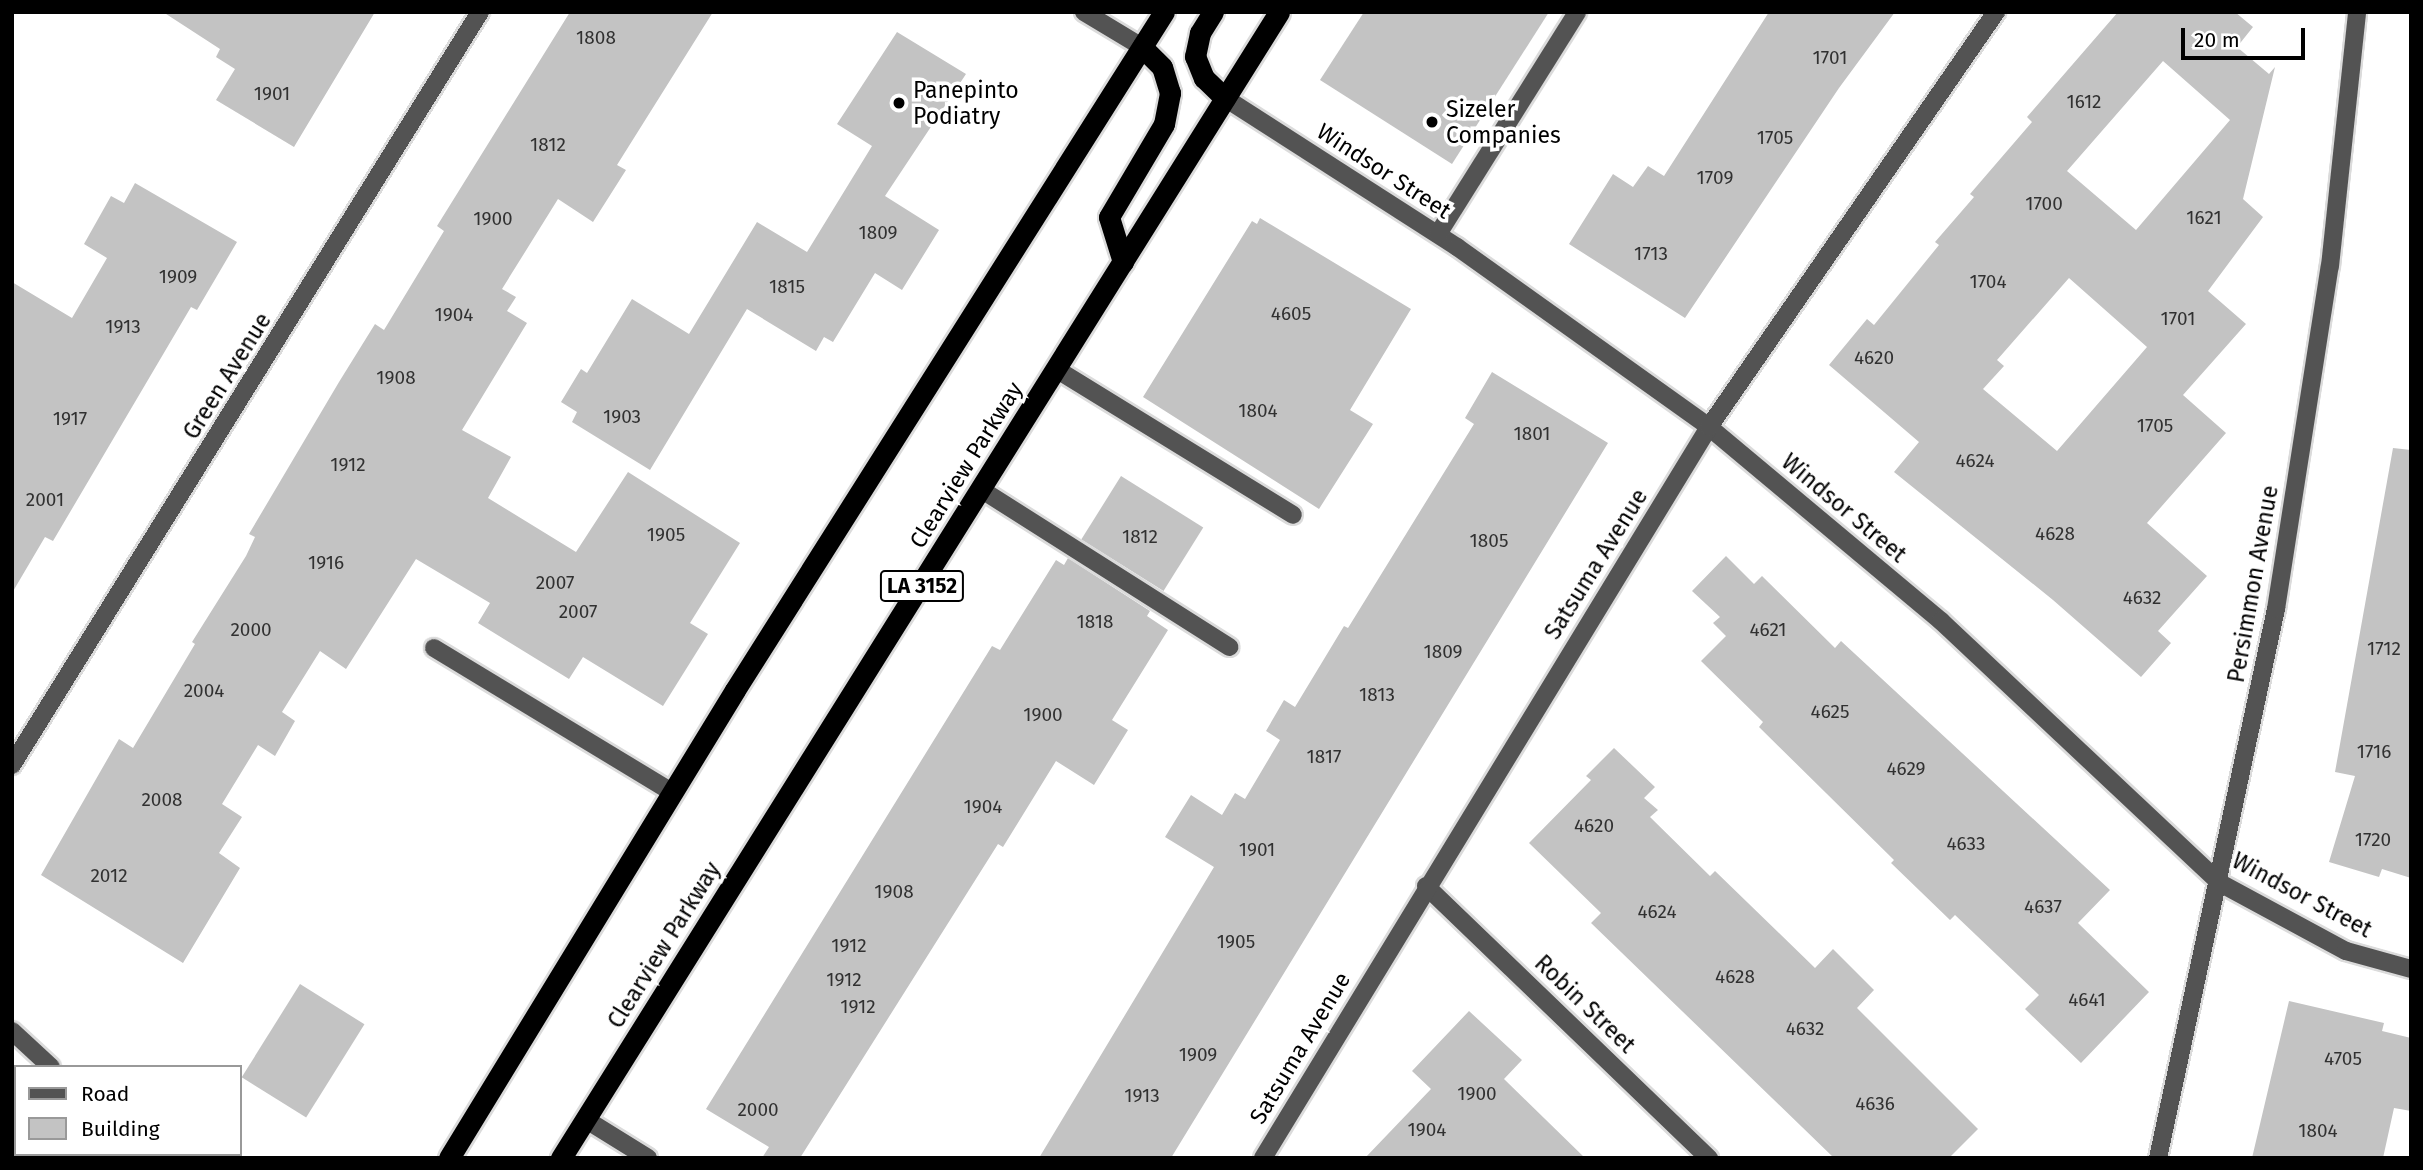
<!DOCTYPE html>
<style>
body{margin:0}
#map{position:relative;width:2423px;height:1170px;overflow:hidden;background:#fff;font-family:"Fira Sans",sans-serif}
div>[style]{position:absolute}
.building>*{inset:0;background:#c3c3c3;transform-origin:0 0}
.roads{filter:drop-shadow(2px 0 #dbdbdb) drop-shadow(-2px 0 #dbdbdb) drop-shadow(0 2px #dbdbdb) drop-shadow(0 -2px #dbdbdb)}
.minor>*{height:18px;margin:-9px;padding:0 9px;transform-origin:9px;border-radius:9px;background:#535353}
.highway>*{height:21px;margin:-10.5px;padding:0 10.5px;transform-origin:10.5px;border-radius:10.5px;background:#000}
.dots>*{width:19px;height:19px;translate:-50% -50%;box-sizing:border-box;border:4px solid #fff;border-radius:50%}
span{translate:-50% -50%;white-space:nowrap;text-align:center;line-height:1.15;-webkit-text-stroke:7px #fff;paint-order:stroke}
.number-label{font-size:19px;color:#313131}
.number-label span{-webkit-text-stroke-width:0}
.shield-label span{padding:2px 5px;background:#fff;border:2px solid;border-radius:5px;-webkit-text-stroke-width:0}
.shield-label{font-size:21px;color:#000;font-weight:700}
.poi-label{font-size:23px;color:#000}
.left{translate:0 -50%;text-align:left}
.street-label{font-size:23px;color:#000}
.frame{position:absolute;inset:0;border:14px solid #000;pointer-events:none}
.legend{position:absolute;left:14px;top:1065px;width:228px;height:91px;box-sizing:border-box;background:#fff;border:2px solid #999;margin:0;padding:9px 12px;list-style:none;font-size:21px;color:#000}
.legend li{display:flex;align-items:center;gap:14px;height:35px}
.legend b{width:35px;border:2px solid #999}
.scale{position:absolute;left:2181px;top:28px;width:124px;height:32px;box-sizing:border-box;border:4px solid #000;border-top:0;padding-left:9px;font-size:21px;line-height:24px;white-space:nowrap;color:#000;-webkit-text-stroke:5px #fff;paint-order:stroke}
</style>
<div id="map">
<div class="building">
<div style="clip-path:polygon(163px 12px,375px 12px,294px 147px,216px 100px,235px 69px,216px 57px,220px 49px)"></div>
<div style="clip-path:polygon(570px 12px,713px 12px,617px 165px,626px 170px,593px 222px,558px 199px,502px 289px,516px 297px,507px 311px,527px 323px,462px 430px,511px 457px,488px 498px,576px 552px,628px 472px,740px 543px,690px 623px,708px 634px,663px 706px,583px 657px,569px 679px,478px 623px,490px 603px,416px 559px,346px 669px,320px 651px,282px 712px,295px 721px,275px 756px,258px 745px,222px 804px,242px 817px,219px 853px,240px 868px,183px 963px,41px 875px,119px 739px,133px 748px,195px 644px,192px 642px,246px 556px,255px 537px,249px 534px,339px 382px,375px 324px,384px 330px,444px 231px,437px 226px)"></div>
<div style="clip-path:polygon(1364px 12px,1549px 12px,1452px 164px,1320px 80px)"></div>
<div style="clip-path:polygon(1769px 12px,1895px 12px,1839px 88px,1685px 318px,1569px 244px,1613px 174px,1633px 187px,1648px 166px,1664px 176px)"></div>
<div style="clip-path:polygon(evenodd,2118px 12px,2235px 12px,2253px 27px,2237px 47px,2269px 74px,2275px 67px,2243px 199px,2263px 217px,2208px 291px,2246px 324px,2183px 395px,2226px 433px,2147px 523px,2207px 576px,2158px 631px,2171px 643px,2141px 677px,2053px 600px,1894px 472px,1919px 442px,1829px 365px,1867px 319px,1874px 325px,1939px 245px,1935px 242px,1974px 197px,1970px 194px,2032px 122px,2027px 117px,2118px 12px,2163px 61px,2230px 120px,2136px 230px,2067px 171px,2163px 61px,2118px 12px,2069px 278px,2147px 347px,2057px 451px,1983px 389px,2004px 366px,1997px 360px,2069px 278px)"></div>
<div style="clip-path:polygon(897px 32px,966px 74px,885px 196px,939px 230px,902px 290px,875px 273px,833px 342px,824px 337px,816px 351px,747px 309px,650px 470px,572px 422px,577px 412px,561px 402px,581px 369px,587px 373px,632px 299px,689px 334px,757px 222px,807px 252px,872px 146px,837px 124px)"></div>
<div style="clip-path:polygon(135px 183px,237px 242px,197px 310px,191px 307px,53px 541px,45px 537px,12px 593px,12px 282px,72px 318px,107px 258px,84px 244px,111px 196px,124px 203px)"></div>
<div style="clip-path:polygon(1260px 218px,1411px 309px,1350px 410px,1373px 424px,1319px 509px,1143px 397px,1252px 221px,1257px 224px)"></div>
<div style="clip-path:polygon(1492px 372px,1608px 443px,1171px 1158px,1039px 1158px,1214px 867px,1165px 837px,1191px 795px,1222px 815px,1235px 793px,1245px 799px,1280px 740px,1266px 731px,1284px 700px,1295px 707px,1344px 626px,1348px 628px,1474px 424px,1465px 418px)"></div>
<div style="clip-path:polygon(2393px 448px,2411px 450px,2411px 878px,2382px 869px,2379px 877px,2329px 862px,2355px 776px,2335px 772px)"></div>
<div style="left:1121px;top:476px;width:97px;height:75px;rotate:32deg"></div>
<div style="clip-path:polygon(1726px 556px,1754px 584px,1762px 576px,1835px 648px,1841px 641px,2110px 890px,2078px 923px,2149px 992px,2081px 1063px,2025px 1009px,2039px 995px,1955px 915px,1950px 920px,1891px 863px,1894px 860px,1759px 727px,1763px 722px,1701px 661px,1726px 636px,1713px 623px,1720px 617px,1692px 591px)"></div>
<div style="clip-path:polygon(1068px 558px,1150px 611px,1147px 616px,1168px 630px,1112px 720px,1128px 730px,1094px 785px,1056px 761px,1003px 847px,998px 844px,800px 1158px,762px 1158px,769px 1147px,706px 1109px,992px 646px,1000px 650px,1056px 560px,1064px 565px)"></div>
<div style="clip-path:polygon(1614px 748px,1655px 787px,1644px 798px,1658px 810px,1650px 817px,1710px 876px,1715px 871px,1815px 968px,1833px 949px,1874px 990px,1857px 1008px,1978px 1129px,1949px 1158px,1834px 1158px,1591px 923px,1601px 913px,1529px 843px,1591px 780px,1586px 776px)"></div>
<div style="left:300px;top:984px;width:76px;height:110px;rotate:32deg"></div>
<div style="clip-path:polygon(2289px 1001px,2384px 1023px,2382px 1031px,2411px 1038px,2411px 1111px,2394px 1108px,2383px 1158px,2252px 1158px)"></div>
<div style="clip-path:polygon(1469px 1011px,1522px 1060px,1504px 1079px,1585px 1158px,1365px 1158px,1431px 1089px,1412px 1071px)"></div>
</div>
<div class="roads">
<div class="minor">
<div style="left:1084px;top:12px;width:68px;rotate:31.1deg"></div>
<div style="left:1225px;top:98px;width:276px;rotate:32.7deg"></div>
<div style="left:1457px;top:247px;width:310px;rotate:35.5deg"></div>
<div style="left:1709px;top:427px;width:302px;rotate:39.9deg"></div>
<div style="left:1941px;top:621px;width:383px;rotate:43.2deg"></div>
<div style="left:2220px;top:883px;width:143px;rotate:28.4deg"></div>
<div style="left:2346px;top:951px;width:67px;rotate:15.5deg"></div>
<div style="left:1438px;top:234px;width:262px;rotate:-57.9deg"></div>
<div style="left:1056px;top:369px;width:278px;rotate:31.6deg"></div>
<div style="left:982px;top:490px;width:293px;rotate:32.4deg"></div>
<div style="left:434px;top:648px;width:280px;rotate:31.2deg"></div>
<div style="left:12px;top:765px;width:887px;rotate:-58.14deg"></div>
<div style="left:1426px;top:886px;width:393px;rotate:43.9deg"></div>
<div style="left:12px;top:1031px;width:53px;rotate:42.7deg"></div>
<div style="left:585px;top:1119px;width:74px;rotate:31.8deg"></div>
<div style="left:144px;top:1154px;width:6px;rotate:45deg"></div>
<div style="left:1263px;top:1158px;width:856px;rotate:-58.61deg"></div>
<div style="left:1709px;top:427px;width:505px;rotate:-55.33deg"></div>
<div style="left:2158px;top:1158px;width:562px;rotate:-77.87deg"></div>
<div style="left:2276px;top:609px;width:347px;rotate:-81.1deg"></div>
<div style="left:2330px;top:266px;width:255px;rotate:-83.9deg"></div>
</div>
<div class="highway">
<div style="left:1213px;top:12px;width:25px;rotate:122deg"></div>
<div style="left:1200px;top:33px;width:24px;rotate:102deg"></div>
<div style="left:1195px;top:56px;width:24px;rotate:68deg"></div>
<div style="left:1204px;top:78px;width:29px;rotate:44deg"></div>
<div style="left:1123px;top:262px;width:47px;rotate:-107.3deg"></div>
<div style="left:1109px;top:217px;width:108px;rotate:-59.4deg"></div>
<div style="left:1164px;top:124px;width:32px;rotate:-79deg"></div>
<div style="left:1170px;top:93px;width:27px;rotate:-107deg"></div>
<div style="left:1162px;top:67px;width:28px;rotate:-135deg"></div>
<div style="left:449px;top:1158px;width:548px;rotate:-58.57deg"></div>
<div style="left:735px;top:690px;width:802px;rotate:-57.68deg"></div>
<div style="left:561px;top:1158px;width:1352px;rotate:-57.93deg"></div>
</div>
</div>
<div class="dots">
<div style="left:899px;top:103px;background:#000"></div>
<div style="left:1432px;top:122px;background:#000"></div>
</div>
<div class="number-label">
<span style="left:596px;top:38px">1808</span>
<span style="left:1830px;top:58px">1701</span>
<span style="left:272px;top:94px">1901</span>
<span style="left:2084px;top:102px">1612</span>
<span style="left:1775px;top:138px">1705</span>
<span style="left:548px;top:145px">1812</span>
<span style="left:1715px;top:178px">1709</span>
<span style="left:2044px;top:204px">1700</span>
<span style="left:2204px;top:218px">1621</span>
<span style="left:493px;top:219px">1900</span>
<span style="left:878px;top:233px">1809</span>
<span style="left:1651px;top:254px">1713</span>
<span style="left:178px;top:277px">1909</span>
<span style="left:1988px;top:282px">1704</span>
<span style="left:787px;top:287px">1815</span>
<span style="left:1291px;top:314px">4605</span>
<span style="left:454px;top:315px">1904</span>
<span style="left:2178px;top:319px">1701</span>
<span style="left:123px;top:327px">1913</span>
<span style="left:1874px;top:358px">4620</span>
<span style="left:396px;top:378px">1908</span>
<span style="left:1258px;top:411px">1804</span>
<span style="left:622px;top:417px">1903</span>
<span style="left:70px;top:419px">1917</span>
<span style="left:2155px;top:426px">1705</span>
<span style="left:1532px;top:434px">1801</span>
<span style="left:1975px;top:461px">4624</span>
<span style="left:348px;top:465px">1912</span>
<span style="left:45px;top:500px">2001</span>
<span style="left:2055px;top:534px">4628</span>
<span style="left:666px;top:535px">1905</span>
<span style="left:1140px;top:537px">1812</span>
<span style="left:1489px;top:541px">1805</span>
<span style="left:326px;top:563px">1916</span>
<span style="left:555px;top:583px">2007</span>
<span style="left:2142px;top:598px">4632</span>
<span style="left:578px;top:612px">2007</span>
<span style="left:1095px;top:622px">1818</span>
<span style="left:251px;top:630px">2000</span>
<span style="left:1768px;top:630px">4621</span>
<span style="left:2384px;top:649px">1712</span>
<span style="left:1443px;top:652px">1809</span>
<span style="left:204px;top:691px">2004</span>
<span style="left:1377px;top:695px">1813</span>
<span style="left:1830px;top:712px">4625</span>
<span style="left:1043px;top:715px">1900</span>
<span style="left:2374px;top:752px">1716</span>
<span style="left:1324px;top:757px">1817</span>
<span style="left:1906px;top:769px">4629</span>
<span style="left:162px;top:800px">2008</span>
<span style="left:983px;top:807px">1904</span>
<span style="left:1594px;top:826px">4620</span>
<span style="left:2373px;top:840px">1720</span>
<span style="left:1966px;top:844px">4633</span>
<span style="left:1257px;top:850px">1901</span>
<span style="left:109px;top:876px">2012</span>
<span style="left:894px;top:892px">1908</span>
<span style="left:2043px;top:907px">4637</span>
<span style="left:1657px;top:912px">4624</span>
<span style="left:1236px;top:942px">1905</span>
<span style="left:849px;top:946px">1912</span>
<span style="left:1735px;top:977px">4628</span>
<span style="left:844px;top:980px">1912</span>
<span style="left:2087px;top:1000px">4641</span>
<span style="left:858px;top:1007px">1912</span>
<span style="left:1805px;top:1029px">4632</span>
<span style="left:1198px;top:1055px">1909</span>
<span style="left:2343px;top:1059px">4705</span>
<span style="left:1477px;top:1094px">1900</span>
<span style="left:1142px;top:1096px">1913</span>
<span style="left:1875px;top:1104px">4636</span>
<span style="left:758px;top:1110px">2000</span>
<span style="left:1427px;top:1130px">1904</span>
<span style="left:2318px;top:1131px">1804</span>
</div>
<div class="shield-label">
<span style="left:922px;top:586px">LA 3152</span>
</div>
<div class="poi-label">
<span class="left" style="left:913px;top:103px">Panepinto<br>Podiatry</span>
<span class="left" style="left:1446px;top:122px">Sizeler<br>Companies</span>
</div>
<div class="street-label">
<span style="left:1384px;top:171px;rotate:33deg">Windsor Street</span>
<span style="left:227px;top:376px;rotate:-58deg">Green Avenue</span>
<span style="left:966px;top:465px;rotate:-58deg">Clearview Parkway</span>
<span style="left:1844px;top:508px;rotate:40deg">Windsor Street</span>
<span style="left:1596px;top:564px;rotate:-58deg">Satsuma Avenue</span>
<span style="left:2253px;top:584px;rotate:-80deg">Persimmon Avenue</span>
<span style="left:2302px;top:895px;rotate:28deg">Windsor Street</span>
<span style="left:664px;top:945px;rotate:-58deg">Clearview Parkway</span>
<span style="left:1585px;top:1004px;rotate:44deg">Robin Street</span>
<span style="left:1300px;top:1048px;rotate:-59deg">Satsuma Avenue</span>
</div>
<div class="frame"></div>
<ul class="legend">
<li><b style="height:9px;background:#535353"></b>Road</li>
<li><b style="height:19px;background:#c3c3c3"></b>Building</li>
</ul>
<div class="scale">20 m</div>
</div>
